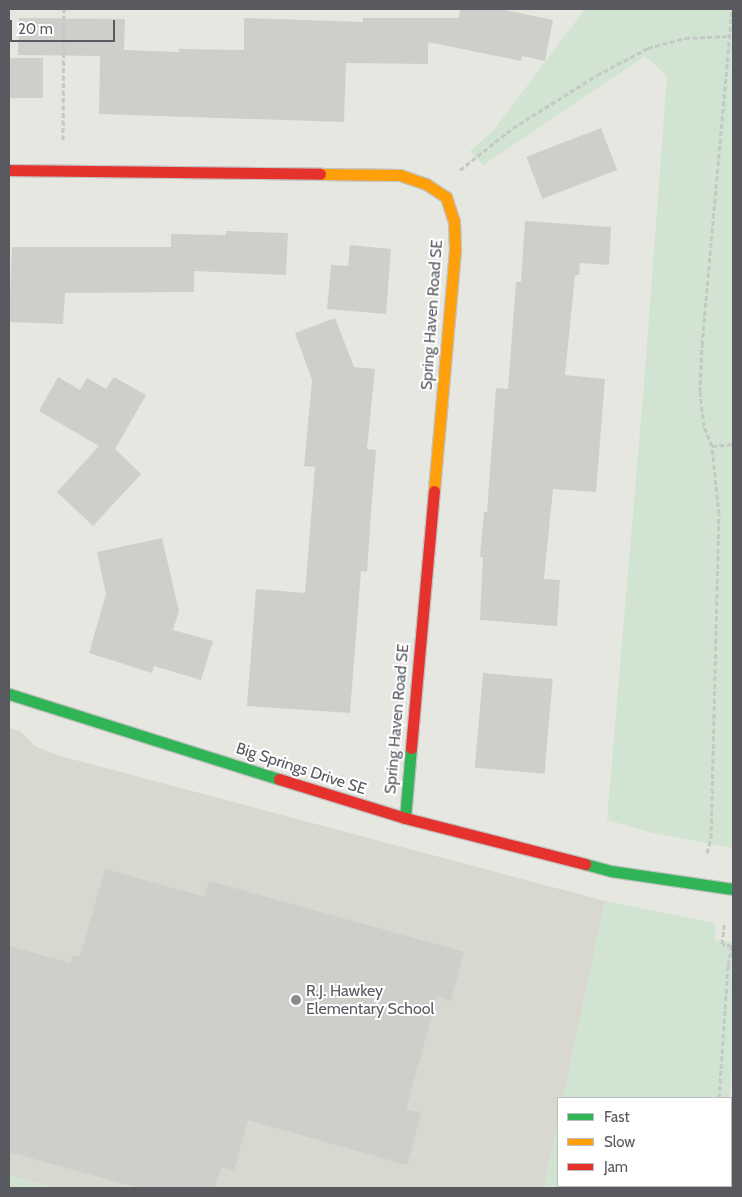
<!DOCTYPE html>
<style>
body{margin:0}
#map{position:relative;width:742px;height:1197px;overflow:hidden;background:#e7e7e2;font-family:Cabin,sans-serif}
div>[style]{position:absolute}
.education>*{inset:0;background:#d8d7d0}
.green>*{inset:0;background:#d0e4d1}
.building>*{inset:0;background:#cececb;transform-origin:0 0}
.path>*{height:3px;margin-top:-1.5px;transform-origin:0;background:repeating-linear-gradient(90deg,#c4c8c6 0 5px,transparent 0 7.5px)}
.roads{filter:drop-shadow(1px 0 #c3c3c3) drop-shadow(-1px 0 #c3c3c3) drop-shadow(0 1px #c3c3c3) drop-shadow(0 -1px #c3c3c3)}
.fast>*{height:11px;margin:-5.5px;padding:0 5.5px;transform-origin:5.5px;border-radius:5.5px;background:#30b455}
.slow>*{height:11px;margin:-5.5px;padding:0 5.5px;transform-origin:5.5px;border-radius:5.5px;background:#ff9f0a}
.jam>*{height:11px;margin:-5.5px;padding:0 5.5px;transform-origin:5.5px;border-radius:5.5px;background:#e5322d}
.dots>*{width:14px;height:14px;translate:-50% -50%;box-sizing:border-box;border:2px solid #fff;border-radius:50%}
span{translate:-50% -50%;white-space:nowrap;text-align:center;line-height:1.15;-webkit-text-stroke:4px #fff;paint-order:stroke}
.street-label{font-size:16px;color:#585a60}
.poi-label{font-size:16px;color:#585a60}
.left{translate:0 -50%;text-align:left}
.frame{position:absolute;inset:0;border:10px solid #585a60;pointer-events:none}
.legend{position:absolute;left:557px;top:1097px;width:175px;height:90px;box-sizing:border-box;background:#fff;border:1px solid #bcbdbf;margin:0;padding:6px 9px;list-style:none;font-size:15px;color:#585a60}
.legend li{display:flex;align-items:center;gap:10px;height:25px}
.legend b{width:25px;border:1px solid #bcbdbf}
.scale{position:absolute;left:10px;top:20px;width:105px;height:22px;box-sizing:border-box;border:2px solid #585a60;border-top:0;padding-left:6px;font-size:15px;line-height:18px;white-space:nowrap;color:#585a60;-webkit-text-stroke:4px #fff;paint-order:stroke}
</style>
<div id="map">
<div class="education">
<div style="clip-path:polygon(9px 728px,20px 731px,35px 746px,57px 755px,605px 901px,563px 1098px,558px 1098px,558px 1120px,544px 1188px,53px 1188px,9px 1175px)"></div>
</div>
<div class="green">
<div style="clip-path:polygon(585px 9px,733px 9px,733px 848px,653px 833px,607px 820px,644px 384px,667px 76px,645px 56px,483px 165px,470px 151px,494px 130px)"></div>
<div style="clip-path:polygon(605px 901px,715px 923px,715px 940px,733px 942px,733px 1048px,730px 1098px,563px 1098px)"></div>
<div style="clip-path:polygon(558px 1120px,558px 1186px,724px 1186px,724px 1188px,544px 1188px)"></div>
<div style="clip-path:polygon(9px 1175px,53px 1188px,9px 1188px)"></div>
</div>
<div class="building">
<div style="clip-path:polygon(460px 9px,499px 9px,553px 20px,545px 61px,522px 56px,521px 61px,428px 42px,428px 64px,346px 63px,344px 122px,99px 114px,100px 56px,18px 55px,19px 18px,125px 19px,124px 50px,179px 52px,179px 49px,244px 50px,244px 18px,363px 22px,363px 18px,459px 18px)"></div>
<div style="left:9px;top:58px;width:34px;height:40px"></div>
<div style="left:601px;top:128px;width:45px;height:80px;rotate:69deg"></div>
<div style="clip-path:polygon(525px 221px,611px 227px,609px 265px,580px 263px,579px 275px,575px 275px,565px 375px,605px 379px,596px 492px,553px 489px,544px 579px,560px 580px,557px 626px,480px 620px,483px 557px,480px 557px,484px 512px,487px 512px,496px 388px,508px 389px,516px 282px,521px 282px)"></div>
<div style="clip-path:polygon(226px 231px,288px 233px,286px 275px,194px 271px,194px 292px,65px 293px,63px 324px,9px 322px,12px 247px,171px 247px,171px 234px,226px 235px)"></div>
<div style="clip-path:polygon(350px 245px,391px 249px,386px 314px,327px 309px,331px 265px,348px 266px)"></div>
<div style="clip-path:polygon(335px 318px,354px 367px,375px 369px,367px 449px,376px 450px,371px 514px,367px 572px,361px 571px,350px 713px,247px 706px,256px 589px,305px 593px,315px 467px,304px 466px,312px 380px,295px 333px)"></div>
<div style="clip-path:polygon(58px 377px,80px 390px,87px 378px,106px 389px,114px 377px,146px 395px,115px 449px,141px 474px,93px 526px,57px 492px,99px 446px,39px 411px)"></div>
<div style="clip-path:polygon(162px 538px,179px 611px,173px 630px,213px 641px,201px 680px,154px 666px,152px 673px,89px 653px,106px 594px,97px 552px)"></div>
<div style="left:483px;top:673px;width:70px;height:95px;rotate:5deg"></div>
<div style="clip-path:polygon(105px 869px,205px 897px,209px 881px,464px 952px,451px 1001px,437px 997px,406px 1109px,421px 1113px,407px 1165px,248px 1120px,234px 1170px,221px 1167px,215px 1188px,139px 1188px,9px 1152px,9px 946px,70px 963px,73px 955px,80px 957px)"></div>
</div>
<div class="path">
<div style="left:63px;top:140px;width:131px;rotate:-89.6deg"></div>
<div style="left:460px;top:170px;width:68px;rotate:-38.4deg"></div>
<div style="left:513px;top:128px;width:99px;rotate:-32.2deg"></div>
<div style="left:597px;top:75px;width:58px;rotate:-27.9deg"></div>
<div style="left:648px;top:48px;width:38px;rotate:-15deg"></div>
<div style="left:685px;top:38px;width:44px;rotate:-2.6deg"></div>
<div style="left:712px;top:446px;width:21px;rotate:-5deg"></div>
<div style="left:707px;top:853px;width:16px;rotate:-75deg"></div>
<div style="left:711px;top:838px;width:324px;rotate:-88.6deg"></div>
<div style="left:719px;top:514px;width:68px;rotate:-95.9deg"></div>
<div style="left:712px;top:446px;width:22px;rotate:-112deg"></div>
<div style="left:704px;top:426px;width:34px;rotate:-97deg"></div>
<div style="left:700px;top:392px;width:47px;rotate:-87.6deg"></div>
<div style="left:702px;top:345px;width:337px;rotate:-84.9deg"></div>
<div style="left:719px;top:1098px;width:133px;rotate:-86.1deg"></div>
<div style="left:728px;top:965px;width:19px;rotate:-78deg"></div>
<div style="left:732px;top:946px;width:10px;rotate:-169deg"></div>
<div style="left:722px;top:944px;width:23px;rotate:-83deg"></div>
<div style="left:713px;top:1188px;width:2px;rotate:-90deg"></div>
</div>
<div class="roads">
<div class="fast">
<div style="left:9px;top:694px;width:283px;rotate:17.5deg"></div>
<div style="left:405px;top:818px;width:70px;rotate:-85.1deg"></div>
<div style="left:585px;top:864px;width:27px;rotate:15deg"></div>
<div style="left:611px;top:871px;width:123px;rotate:8.4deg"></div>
</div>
<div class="slow">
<div style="left:320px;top:174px;width:80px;rotate:0.7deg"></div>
<div style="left:400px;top:175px;width:28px;rotate:19deg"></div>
<div style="left:426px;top:184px;width:24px;rotate:33deg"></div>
<div style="left:446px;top:197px;width:25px;rotate:72deg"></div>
<div style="left:454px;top:221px;width:29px;rotate:88deg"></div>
<div style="left:455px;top:250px;width:242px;rotate:95deg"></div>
</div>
<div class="jam">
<div style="left:9px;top:170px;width:311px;rotate:0.7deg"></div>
<div style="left:411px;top:748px;width:258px;rotate:-84.9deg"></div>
<div style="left:279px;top:779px;width:132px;rotate:17.2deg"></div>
<div style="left:405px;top:818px;width:186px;rotate:14.3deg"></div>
</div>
</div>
<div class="dots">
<div style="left:296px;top:1000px;background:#8a8b8e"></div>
</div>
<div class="street-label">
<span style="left:432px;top:315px;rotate:-86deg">Spring Haven Road SE</span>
<span style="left:397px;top:719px;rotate:-85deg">Spring Haven Road SE</span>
<span style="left:301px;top:769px;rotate:18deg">Big Springs Drive SE</span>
</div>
<div class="poi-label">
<span class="left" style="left:306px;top:1000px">R.J. Hawkey<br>Elementary School</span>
</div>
<div class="frame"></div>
<ul class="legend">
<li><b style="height:6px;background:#30b455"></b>Fast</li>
<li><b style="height:6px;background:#ff9f0a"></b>Slow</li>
<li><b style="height:6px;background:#e5322d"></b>Jam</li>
</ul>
<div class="scale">20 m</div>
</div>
